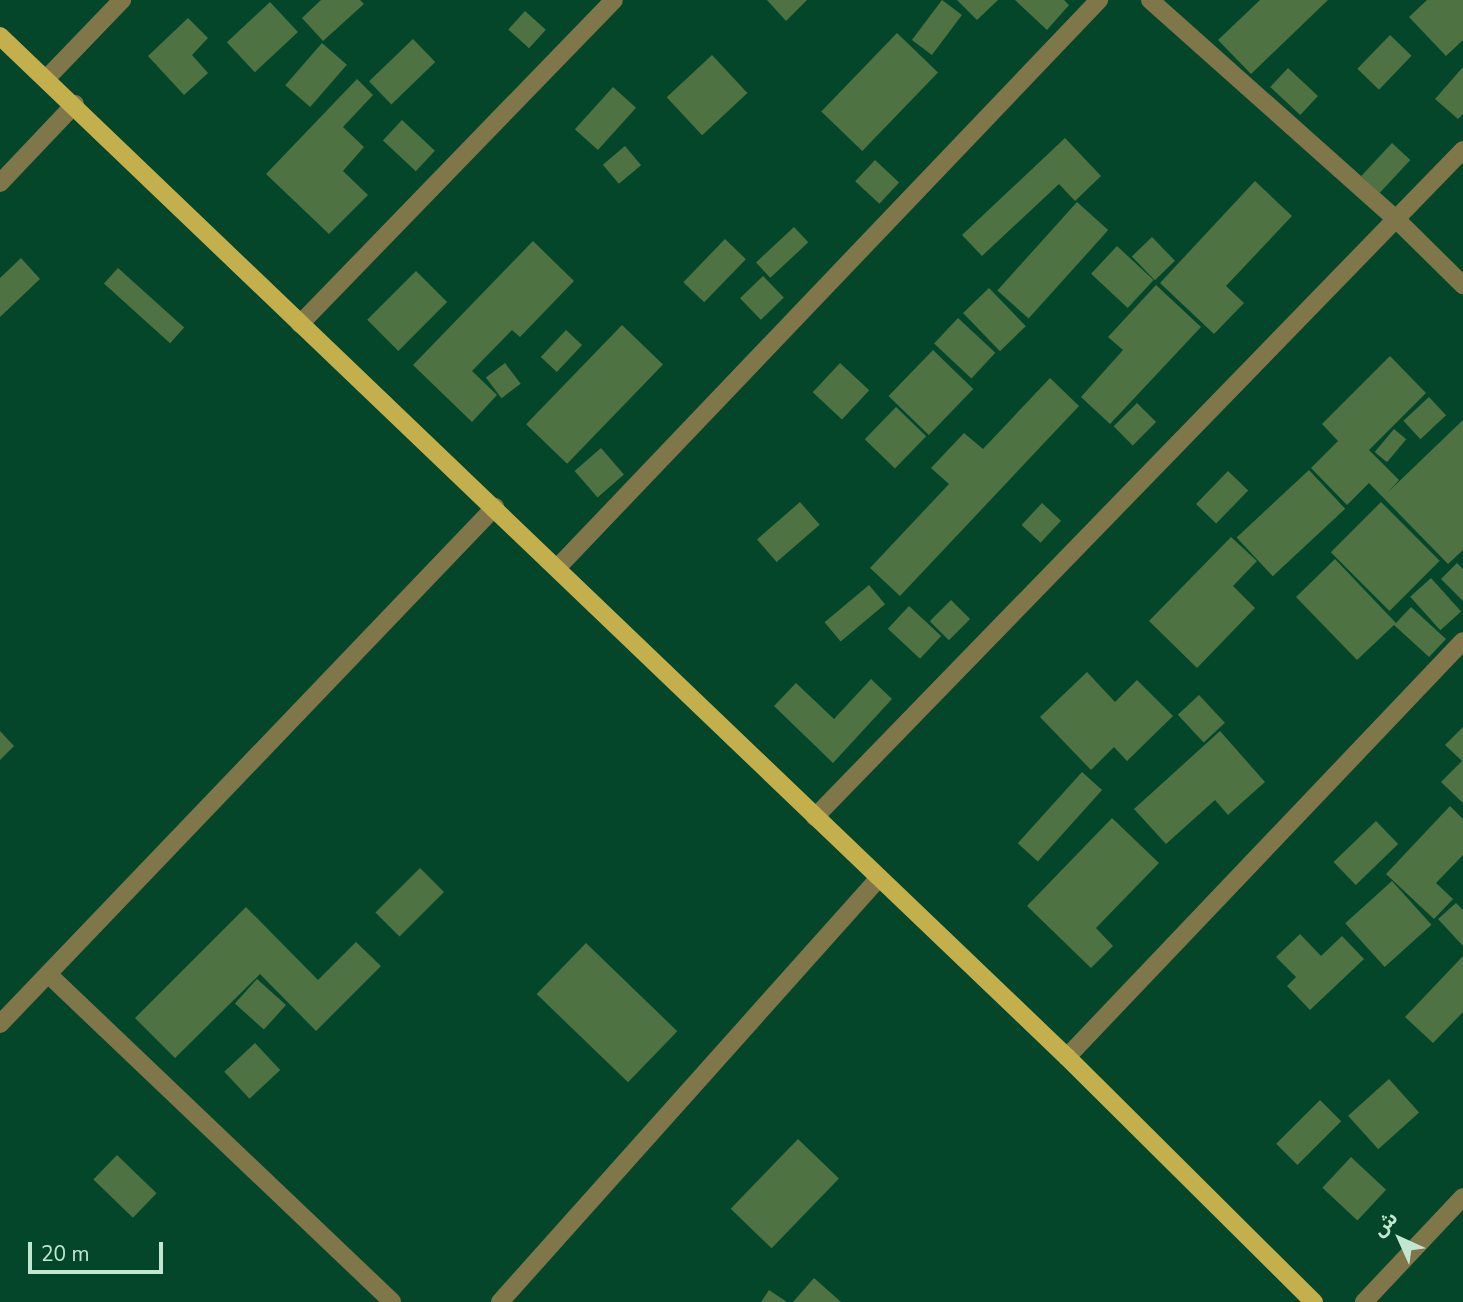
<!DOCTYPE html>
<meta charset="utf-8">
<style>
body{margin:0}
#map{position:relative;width:1463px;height:1302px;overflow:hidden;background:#04462a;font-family:"Nunito Sans","Noto Sans Arabic",sans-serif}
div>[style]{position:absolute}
.building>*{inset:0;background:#4e7242;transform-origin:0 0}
.minor>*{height:18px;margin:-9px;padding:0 9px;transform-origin:9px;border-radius:9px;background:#7f7649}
.major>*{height:18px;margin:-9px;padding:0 9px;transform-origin:9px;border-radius:9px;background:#c3b04c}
span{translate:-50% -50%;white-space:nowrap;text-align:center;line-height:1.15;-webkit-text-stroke:6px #04462a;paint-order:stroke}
.north{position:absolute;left:1365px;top:1204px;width:70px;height:70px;-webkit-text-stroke:5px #04462a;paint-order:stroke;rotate:315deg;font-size:19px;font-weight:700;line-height:28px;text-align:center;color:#c2e7d1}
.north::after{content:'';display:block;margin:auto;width:24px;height:32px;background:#c2e7d1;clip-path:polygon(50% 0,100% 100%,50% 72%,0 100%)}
.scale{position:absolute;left:28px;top:1242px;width:135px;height:32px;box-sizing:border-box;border:4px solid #c2e7d1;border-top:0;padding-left:9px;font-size:21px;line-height:24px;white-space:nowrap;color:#c2e7d1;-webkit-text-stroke:5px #04462a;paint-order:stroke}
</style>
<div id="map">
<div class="building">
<div style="clip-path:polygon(321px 0,360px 0,364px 4px,323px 41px,302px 18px)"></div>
<div style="clip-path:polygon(767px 0,807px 0,786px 21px)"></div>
<div style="left:942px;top:0;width:25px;height:50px;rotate:37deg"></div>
<div style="clip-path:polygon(957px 0,998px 0,977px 20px)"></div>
<div style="clip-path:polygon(1015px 0,1064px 0,1069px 5px,1047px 30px)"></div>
<div style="clip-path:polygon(1260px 0,1328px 0,1251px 74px,1218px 40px)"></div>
<div style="clip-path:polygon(1427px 0,1463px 0,1463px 40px,1446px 56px,1409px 17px)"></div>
<div style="left:270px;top:2px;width:41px;height:59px;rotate:47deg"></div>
<div style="left:525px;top:11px;width:28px;height:25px;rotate:42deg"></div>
<div style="clip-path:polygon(188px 18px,208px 38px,192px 55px,208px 73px,184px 95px,148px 56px)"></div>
<div style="left:897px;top:33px;width:57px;height:109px;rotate:44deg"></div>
<div style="left:1390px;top:35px;width:30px;height:47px;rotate:44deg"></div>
<div style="left:413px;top:39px;width:32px;height:61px;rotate:46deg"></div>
<div style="left:322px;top:43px;width:33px;height:56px;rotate:41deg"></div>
<div style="left:712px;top:55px;width:52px;height:62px;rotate:47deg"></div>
<div style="clip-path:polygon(1463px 67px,1463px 114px,1458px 119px,1435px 99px)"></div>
<div style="left:1288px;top:68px;width:41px;height:26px;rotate:43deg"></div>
<div style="clip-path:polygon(357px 79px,373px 95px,343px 127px,364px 147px,343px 171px,368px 195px,329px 234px,266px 174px)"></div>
<div style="left:613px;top:87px;width:31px;height:57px;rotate:42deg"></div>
<div style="left:402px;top:120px;width:45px;height:28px;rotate:43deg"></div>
<div style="clip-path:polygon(1065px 138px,1101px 176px,1075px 201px,1059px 184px,982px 256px,962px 235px)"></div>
<div style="left:1392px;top:143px;width:25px;height:45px;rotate:43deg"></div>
<div style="left:625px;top:146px;width:25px;height:29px;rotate:50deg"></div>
<div style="left:875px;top:160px;width:33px;height:29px;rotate:43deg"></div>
<div style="clip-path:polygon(1255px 181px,1292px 216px,1226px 286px,1244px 303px,1214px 334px,1160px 283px)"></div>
<div style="left:1077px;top:202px;width:42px;height:119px;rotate:42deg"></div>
<div style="left:794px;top:227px;width:21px;height:52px;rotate:47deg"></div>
<div style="left:1152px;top:237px;width:33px;height:28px;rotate:46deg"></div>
<div style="left:725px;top:239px;width:29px;height:60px;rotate:44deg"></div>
<div style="clip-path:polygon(533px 241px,574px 281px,520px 337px,512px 330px,472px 371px,497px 395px,472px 422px,413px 365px)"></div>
<div style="left:1117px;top:246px;width:50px;height:38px;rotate:43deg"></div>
<div style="clip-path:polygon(21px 258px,40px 279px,0 317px,0 278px)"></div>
<div style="left:118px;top:268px;width:89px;height:21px;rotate:42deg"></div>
<div style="left:416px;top:271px;width:44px;height:69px;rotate:45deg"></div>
<div style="left:763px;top:276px;width:30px;height:32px;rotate:46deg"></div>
<div style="clip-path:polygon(1156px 285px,1201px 327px,1110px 424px,1081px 397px,1123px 350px,1108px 337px)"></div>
<div style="left:989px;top:288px;width:53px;height:36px;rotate:46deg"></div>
<div style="left:958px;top:318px;width:51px;height:35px;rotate:43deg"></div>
<div style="left:622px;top:325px;width:57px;height:138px;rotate:44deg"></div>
<div style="left:566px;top:330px;width:22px;height:37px;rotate:43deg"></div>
<div style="left:933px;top:350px;width:56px;height:64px;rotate:44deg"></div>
<div style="clip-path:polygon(1390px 356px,1426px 393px,1369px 450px,1399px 480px,1388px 492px,1463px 420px,1463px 550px,1448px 564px,1369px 483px,1347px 505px,1311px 468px,1338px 441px,1322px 424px)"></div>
<div style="left:505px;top:363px;width:26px;height:24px;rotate:53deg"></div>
<div style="left:840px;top:363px;width:40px;height:40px;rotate:43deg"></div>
<div style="clip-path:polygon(1050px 378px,1079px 406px,900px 596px,870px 568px,949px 484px,931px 468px,964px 433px,983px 449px)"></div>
<div style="left:1429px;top:397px;width:25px;height:35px;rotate:47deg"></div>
<div style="left:1137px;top:403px;width:27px;height:33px;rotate:45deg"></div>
<div style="left:896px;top:407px;width:42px;height:45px;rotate:44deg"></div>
<div style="left:1394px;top:429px;width:16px;height:30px;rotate:40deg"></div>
<div style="left:601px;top:448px;width:35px;height:35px;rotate:49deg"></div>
<div style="left:1309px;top:470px;width:53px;height:99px;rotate:47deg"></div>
<div style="left:1228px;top:471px;width:28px;height:46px;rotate:44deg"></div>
<div style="left:800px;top:502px;width:30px;height:57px;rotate:49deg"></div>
<div style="left:1381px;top:502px;width:83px;height:71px;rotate:45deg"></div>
<div style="left:1042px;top:503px;width:26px;height:30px;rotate:43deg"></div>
<div style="clip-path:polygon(1231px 537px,1257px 561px,1233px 586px,1255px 608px,1197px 668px,1149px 621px)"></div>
<div style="clip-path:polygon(1335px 559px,1396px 623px,1411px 607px,1446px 639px,1429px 657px,1394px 625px,1357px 660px,1296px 597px)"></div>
<div style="clip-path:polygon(1457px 563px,1463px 569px,1463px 601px,1441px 579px)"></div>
<div style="left:1431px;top:578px;width:45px;height:28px;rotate:48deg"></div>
<div style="left:869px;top:585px;width:25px;height:58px;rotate:50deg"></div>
<div style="left:951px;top:600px;width:27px;height:30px;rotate:45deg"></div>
<div style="left:909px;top:606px;width:44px;height:31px;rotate:43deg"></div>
<div style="clip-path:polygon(1087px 672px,1115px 702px,1137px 680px,1173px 716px,1127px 761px,1114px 747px,1091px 770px,1040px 717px)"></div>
<div style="clip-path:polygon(871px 679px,892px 699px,833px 763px,774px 706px,796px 683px,834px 719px)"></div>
<div style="left:1199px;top:695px;width:38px;height:29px;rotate:47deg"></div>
<div style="clip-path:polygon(1463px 727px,1463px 803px,1441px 782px,1462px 761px,1445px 745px)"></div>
<div style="clip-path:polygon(0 731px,14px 746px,0 760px)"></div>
<div style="clip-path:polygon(1220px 731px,1265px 782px,1228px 815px,1215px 800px,1166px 844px,1134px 809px)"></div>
<div style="left:1082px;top:772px;width:27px;height:96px;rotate:42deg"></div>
<div style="clip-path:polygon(1450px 806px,1463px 819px,1463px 855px,1436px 883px,1453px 899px,1434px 919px,1386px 874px)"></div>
<div style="clip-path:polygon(1112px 818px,1159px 863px,1096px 928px,1113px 946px,1091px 968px,1027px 906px)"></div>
<div style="left:1376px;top:821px;width:32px;height:59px;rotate:46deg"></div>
<div style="left:420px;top:868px;width:34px;height:63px;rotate:45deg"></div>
<div style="left:1392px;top:881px;width:59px;height:63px;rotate:48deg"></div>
<div style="clip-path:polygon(1456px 903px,1463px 910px,1463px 946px,1438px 919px)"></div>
<div style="clip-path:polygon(246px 907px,318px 980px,356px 942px,381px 966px,316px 1031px,260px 974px,175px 1058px,135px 1018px)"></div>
<div style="clip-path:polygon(1300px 934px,1321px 956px,1342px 936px,1364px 959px,1310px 1010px,1287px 986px,1296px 977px,1276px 957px)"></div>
<div style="left:586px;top:943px;width:127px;height:71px;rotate:44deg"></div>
<div style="clip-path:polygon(1463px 956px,1463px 1012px,1433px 1043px,1405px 1017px)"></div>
<div style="left:257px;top:979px;width:39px;height:33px;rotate:42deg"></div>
<div style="left:255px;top:1043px;width:37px;height:42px;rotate:47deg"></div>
<div style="left:1389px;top:1079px;width:45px;height:55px;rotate:48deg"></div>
<div style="left:1320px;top:1100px;width:30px;height:62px;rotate:45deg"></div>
<div style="left:798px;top:1139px;width:57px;height:97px;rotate:44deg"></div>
<div style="left:117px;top:1155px;width:55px;height:34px;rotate:44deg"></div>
<div style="left:1351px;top:1157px;width:48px;height:42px;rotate:43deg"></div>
<div style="clip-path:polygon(814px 1278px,841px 1302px,793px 1302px)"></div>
<div style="clip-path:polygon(769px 1290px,787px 1302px,761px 1302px)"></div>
</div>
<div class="minor">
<div style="left:1150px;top:0;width:331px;rotate:41.7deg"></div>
<div style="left:1397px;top:220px;width:93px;rotate:44.6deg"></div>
<div style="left:46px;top:79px;width:110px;rotate:-46.1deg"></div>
<div style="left:0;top:183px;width:109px;rotate:-46.5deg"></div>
<div style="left:300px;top:324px;width:451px;rotate:-45.9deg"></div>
<div style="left:558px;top:567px;width:784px;rotate:-46.34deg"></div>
<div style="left:815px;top:817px;width:930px;rotate:-45.83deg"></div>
<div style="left:48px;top:974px;width:475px;rotate:43.6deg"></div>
<div style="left:0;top:1024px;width:716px;rotate:-46.25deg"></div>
<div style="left:1067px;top:1057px;width:574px;rotate:-46.41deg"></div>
<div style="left:500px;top:1302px;width:569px;rotate:-48.21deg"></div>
<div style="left:1364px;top:1302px;width:144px;rotate:-46.7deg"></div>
</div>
<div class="major">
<div style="left:0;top:36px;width:1477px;rotate:43.74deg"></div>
<div style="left:1067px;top:1057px;width:348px;rotate:44.8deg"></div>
</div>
<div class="north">ش</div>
<div class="scale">20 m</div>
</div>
